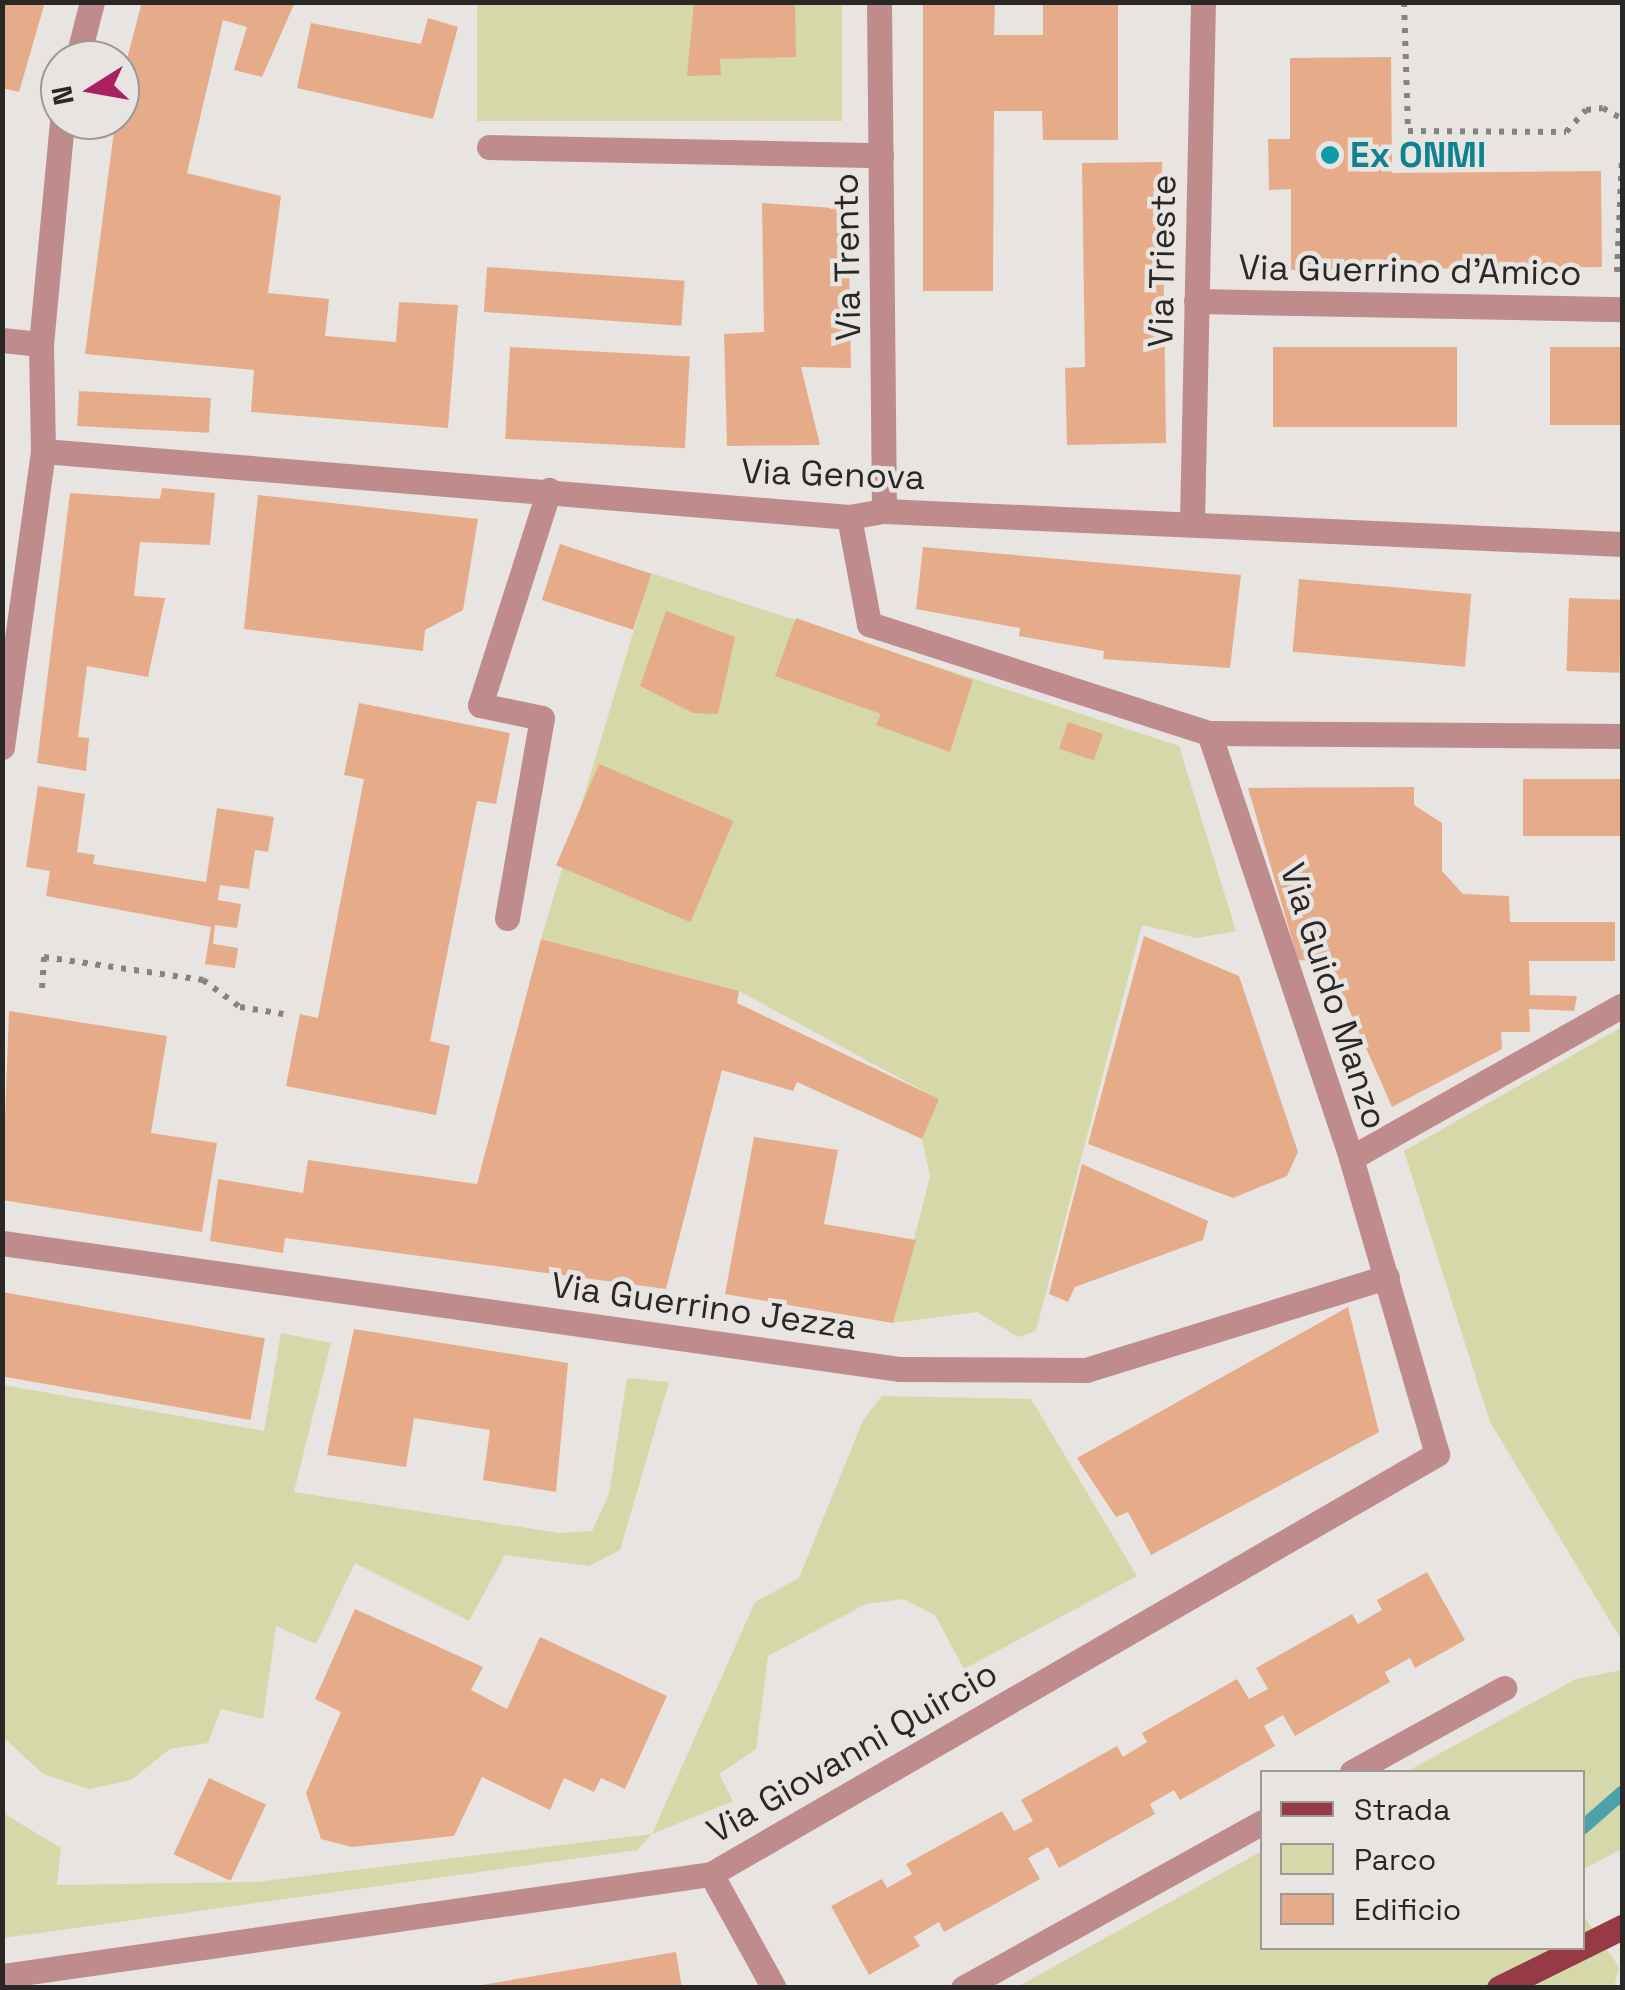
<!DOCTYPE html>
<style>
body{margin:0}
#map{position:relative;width:1625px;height:1990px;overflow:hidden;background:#e8e4e1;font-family:"Space Grotesk",sans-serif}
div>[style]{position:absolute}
.green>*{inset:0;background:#d5d8a8;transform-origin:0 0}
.stream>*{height:14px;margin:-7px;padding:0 7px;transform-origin:7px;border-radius:7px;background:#4ba1ac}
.building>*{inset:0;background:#e6ac89;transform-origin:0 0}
.path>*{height:6px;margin-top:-3px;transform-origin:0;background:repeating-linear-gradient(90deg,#868381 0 5px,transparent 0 13px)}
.minor>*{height:25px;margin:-12.5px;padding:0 12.5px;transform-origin:12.5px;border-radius:12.5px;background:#bf8b8d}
.major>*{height:25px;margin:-12.5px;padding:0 12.5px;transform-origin:12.5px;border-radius:12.5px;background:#963b46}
.dots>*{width:28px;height:28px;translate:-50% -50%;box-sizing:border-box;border:5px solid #e8e4e1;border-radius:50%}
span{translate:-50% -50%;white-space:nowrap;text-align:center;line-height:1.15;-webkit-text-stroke:9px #e8e4e1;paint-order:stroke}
.culture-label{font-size:35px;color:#0d838f;font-weight:700}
.left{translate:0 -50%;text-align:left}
.street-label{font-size:35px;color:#2a2827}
.frame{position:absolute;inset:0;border:5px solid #2a2827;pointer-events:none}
.legend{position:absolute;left:1260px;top:1770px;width:325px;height:180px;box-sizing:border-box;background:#e8e4e1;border:2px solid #9c9997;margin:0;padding:12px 18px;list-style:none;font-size:30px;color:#2a2827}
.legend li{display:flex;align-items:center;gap:20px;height:50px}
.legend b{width:50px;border:2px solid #9c9997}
.north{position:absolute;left:40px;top:40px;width:100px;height:100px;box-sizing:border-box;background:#e8e4e1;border:2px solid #9c9997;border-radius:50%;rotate:259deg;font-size:28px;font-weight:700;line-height:40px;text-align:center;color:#2a2827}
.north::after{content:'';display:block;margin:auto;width:35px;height:45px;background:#ab2060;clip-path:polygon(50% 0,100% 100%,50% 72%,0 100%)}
</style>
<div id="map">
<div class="green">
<div style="left:477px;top:3px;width:365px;height:118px"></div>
<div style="clip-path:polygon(651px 573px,1179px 746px,1236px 931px,1197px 938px,1142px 925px,1036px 1331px,1018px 1337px,977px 1312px,893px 1323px,930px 1176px,922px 1139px,938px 1099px,739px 991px,541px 939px)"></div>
<div style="clip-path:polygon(1622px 1027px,1622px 1641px,1490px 1422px,1404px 1151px)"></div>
<div style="clip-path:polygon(281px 1333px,331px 1343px,294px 1492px,559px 1533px,592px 1531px,609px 1494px,627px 1378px,669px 1382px,620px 1550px,589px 1566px,505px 1555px,469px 1621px,355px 1563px,316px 1644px,276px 1626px,263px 1719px,221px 1709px,208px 1743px,170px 1749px,131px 1780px,89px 1789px,43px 1774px,3px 1737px,3px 1385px,264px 1431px)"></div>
<div style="clip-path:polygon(882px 1396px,1031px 1399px,1137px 1576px,964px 1669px,935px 1615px,903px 1599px,866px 1604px,768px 1656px,756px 1749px,719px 1774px,733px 1801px,652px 1834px,637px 1850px,3px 1938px,3px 1813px,61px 1848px,57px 1885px,256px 1882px,652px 1834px,755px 1602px,799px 1578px,863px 1420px)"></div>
<div style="clip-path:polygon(1622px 1670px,1622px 1849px,1583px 1869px,1582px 1772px,1406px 1772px,1576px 1679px)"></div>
<div style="clip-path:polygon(1262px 1851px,1262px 1948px,1582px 1948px,1583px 1915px,1619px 1967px,1614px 1988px,1015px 1988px)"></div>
</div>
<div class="stream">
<div style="left:1582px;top:1828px;width:53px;rotate:-41.2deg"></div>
</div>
<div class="building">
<div style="clip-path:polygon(2px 2px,45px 2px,19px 92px,2px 88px)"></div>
<div style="clip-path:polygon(142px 2px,295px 2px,262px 77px,234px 70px,247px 27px,223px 20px,187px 173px,281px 196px,268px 293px,329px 299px,325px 336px,396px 342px,399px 302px,458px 305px,448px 428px,251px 412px,254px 370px,85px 354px,120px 85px)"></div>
<div style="clip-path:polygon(694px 2px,795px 2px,796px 57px,720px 59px,721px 75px,687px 76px)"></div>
<div style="clip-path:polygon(923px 2px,995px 2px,994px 35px,1043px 35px,1043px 2px,1118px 2px,1118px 140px,1043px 140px,1042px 111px,994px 111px,993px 291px,923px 291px)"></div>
<div style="clip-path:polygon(428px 18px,458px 27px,433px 119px,297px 88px,311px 23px,421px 44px)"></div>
<div style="clip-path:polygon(1391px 57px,1392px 173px,1601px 171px,1602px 267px,1291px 270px,1291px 189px,1269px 190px,1268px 139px,1290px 139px,1290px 58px)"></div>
<div style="clip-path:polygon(1162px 162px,1166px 443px,1067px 445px,1065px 368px,1085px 367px,1082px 163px)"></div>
<div style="clip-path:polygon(762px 203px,848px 209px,851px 368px,801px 367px,820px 445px,727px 446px,724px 334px,764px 332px)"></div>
<div style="left:487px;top:267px;width:198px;height:45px;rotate:4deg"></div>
<div style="left:510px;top:347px;width:180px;height:92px;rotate:3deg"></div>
<div style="left:1457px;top:347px;width:80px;height:184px;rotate:90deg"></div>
<div style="left:1550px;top:347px;width:72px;height:78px"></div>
<div style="left:79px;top:391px;width:132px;height:35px;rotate:3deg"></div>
<div style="clip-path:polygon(162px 488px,215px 493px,210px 545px,140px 542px,134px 596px,165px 598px,148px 677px,87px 666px,78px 737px,89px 738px,86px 771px,37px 763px,70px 493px,160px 499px)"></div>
<div style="clip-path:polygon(258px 495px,478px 519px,463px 610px,425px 630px,423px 651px,244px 629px)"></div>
<div style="left:560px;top:544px;width:96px;height:59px;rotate:18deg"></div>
<div style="clip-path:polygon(923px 547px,1241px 575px,1230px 668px,1103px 659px,1104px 651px,1019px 636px,1020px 628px,916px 609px)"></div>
<div style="left:1299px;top:579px;width:173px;height:73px;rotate:5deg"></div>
<div style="left:1569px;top:598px;width:53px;height:73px;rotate:2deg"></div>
<div style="clip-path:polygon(666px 611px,735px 637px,718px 714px,693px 713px,640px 686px)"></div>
<div style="clip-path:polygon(796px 618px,973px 680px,950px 752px,876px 725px,881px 714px,775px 676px)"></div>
<div style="clip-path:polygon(359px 703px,510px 733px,496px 804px,477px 801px,430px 1041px,450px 1046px,436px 1115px,286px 1086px,300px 1014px,318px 1018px,364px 779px,344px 775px)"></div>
<div style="left:1068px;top:722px;width:37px;height:28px;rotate:19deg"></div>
<div style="left:599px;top:764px;width:146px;height:110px;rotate:23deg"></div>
<div style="left:1622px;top:779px;width:57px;height:99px;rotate:90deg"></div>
<div style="clip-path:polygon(38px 786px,85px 794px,77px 852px,95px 855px,93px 864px,206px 882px,217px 808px,274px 817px,268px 852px,255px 850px,249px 889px,220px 885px,218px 900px,241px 904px,237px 928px,215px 925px,213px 944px,238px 948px,235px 968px,205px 964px,211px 927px,46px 896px,50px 871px,26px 867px)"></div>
<div style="clip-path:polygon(1414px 787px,1414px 805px,1442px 823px,1442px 871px,1463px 894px,1509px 896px,1510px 922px,1615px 922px,1615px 961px,1529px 961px,1530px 995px,1577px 996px,1574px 1011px,1529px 1009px,1530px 1032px,1501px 1032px,1502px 1049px,1392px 1107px,1328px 962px,1298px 960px,1248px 788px)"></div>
<div style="clip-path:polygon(1144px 936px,1239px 976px,1298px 1152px,1287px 1176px,1233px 1198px,1088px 1144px)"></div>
<div style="clip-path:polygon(541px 939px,739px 991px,737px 1003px,939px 1099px,922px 1139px,797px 1082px,793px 1091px,722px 1070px,666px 1289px,285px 1238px,283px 1253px,210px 1241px,218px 1179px,303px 1193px,308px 1160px,477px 1184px)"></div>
<div style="clip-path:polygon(9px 1011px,167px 1036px,151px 1133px,217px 1143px,202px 1232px,2px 1200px)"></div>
<div style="clip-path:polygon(754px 1137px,838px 1150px,824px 1224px,916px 1240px,893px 1323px,725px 1294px)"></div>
<div style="clip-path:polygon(1082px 1164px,1208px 1221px,1203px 1240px,1075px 1287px,1068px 1302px,1049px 1294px)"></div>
<div style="left:2px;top:1292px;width:267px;height:83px;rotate:10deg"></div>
<div style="clip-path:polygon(1348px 1307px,1379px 1432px,1151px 1555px,1128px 1512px,1116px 1517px,1077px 1458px)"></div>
<div style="clip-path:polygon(354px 1329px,568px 1363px,556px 1492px,483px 1480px,490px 1430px,414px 1418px,406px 1467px,327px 1455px)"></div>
<div style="clip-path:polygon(1427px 1572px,1465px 1640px,1415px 1668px,1410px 1658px,1385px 1672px,1390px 1682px,1295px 1736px,1283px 1715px,1264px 1726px,1275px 1746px,1180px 1800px,1174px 1790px,1150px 1804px,1155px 1814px,1059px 1868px,1048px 1847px,1028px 1858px,1040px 1879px,944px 1932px,939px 1922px,914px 1937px,920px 1946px,869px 1975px,831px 1906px,882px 1879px,887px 1888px,912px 1874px,906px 1864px,1002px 1811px,1014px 1831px,1033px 1821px,1021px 1800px,1117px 1746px,1123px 1757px,1147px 1742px,1142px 1733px,1237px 1679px,1249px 1699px,1268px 1689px,1256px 1668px,1352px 1614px,1358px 1624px,1382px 1610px,1377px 1600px)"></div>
<div style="clip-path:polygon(355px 1609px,483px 1667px,471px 1690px,507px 1709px,540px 1637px,667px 1696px,625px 1789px,601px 1778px,594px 1792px,564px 1778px,550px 1810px,482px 1777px,454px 1836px,352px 1847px,321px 1839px,306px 1793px,341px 1712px,315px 1699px)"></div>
<div style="left:209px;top:1778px;width:63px;height:84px;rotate:25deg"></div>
<div style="clip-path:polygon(676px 1952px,682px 1988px,482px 1988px,482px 1985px)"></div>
</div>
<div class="path">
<div style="left:1404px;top:2px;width:129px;rotate:88.2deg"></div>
<div style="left:1408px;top:131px;width:158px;rotate:0.4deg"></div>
<div style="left:1566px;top:132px;width:30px;rotate:-48deg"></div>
<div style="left:1586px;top:110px;width:17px;rotate:-7deg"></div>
<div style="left:1603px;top:108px;width:22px;rotate:30deg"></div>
<div style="left:1617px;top:272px;width:113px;rotate:-87.5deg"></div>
<div style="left:42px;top:988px;width:31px;rotate:-86deg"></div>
<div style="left:44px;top:957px;width:161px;rotate:8.2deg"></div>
<div style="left:203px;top:980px;width:46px;rotate:36.1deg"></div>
<div style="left:240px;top:1007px;width:44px;rotate:9.2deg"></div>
</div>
<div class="minor">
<div style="left:879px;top:2px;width:509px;rotate:89.44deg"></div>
<div style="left:77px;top:60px;width:60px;rotate:-75.5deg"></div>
<div style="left:489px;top:147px;width:392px;rotate:1.2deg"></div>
<div style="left:1196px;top:301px;width:426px;rotate:1.1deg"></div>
<div style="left:2px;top:340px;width:39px;rotate:6deg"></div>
<div style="left:43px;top:451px;width:809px;rotate:4.68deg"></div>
<div style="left:849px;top:517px;width:36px;rotate:-10deg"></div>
<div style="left:884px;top:511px;width:739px;rotate:2.56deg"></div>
<div style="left:849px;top:517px;width:109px;rotate:79.4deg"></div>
<div style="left:869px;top:624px;width:357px;rotate:17.8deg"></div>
<div style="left:1209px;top:733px;width:448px;rotate:71.5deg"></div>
<div style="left:1351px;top:1158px;width:310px;rotate:-29.4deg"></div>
<div style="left:1192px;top:522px;width:520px;rotate:-88.79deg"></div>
<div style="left:1209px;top:733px;width:413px;rotate:0.4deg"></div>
<div style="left:2px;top:747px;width:299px;rotate:-82.1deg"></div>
<div style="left:43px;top:451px;width:107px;rotate:-91.1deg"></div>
<div style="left:41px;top:344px;width:225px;rotate:-84.6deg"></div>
<div style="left:507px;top:918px;width:203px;rotate:-80.1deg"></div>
<div style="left:542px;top:718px;width:63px;rotate:-168.2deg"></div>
<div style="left:480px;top:705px;width:226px;rotate:-72.2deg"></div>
<div style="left:2px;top:1243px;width:907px;rotate:7.99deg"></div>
<div style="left:900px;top:1369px;width:186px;rotate:0.3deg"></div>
<div style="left:1086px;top:1370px;width:315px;rotate:-17.2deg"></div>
<div style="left:1352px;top:1772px;width:174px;rotate:-28.9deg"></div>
<div style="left:711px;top:1874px;width:130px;rotate:61.1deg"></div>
<div style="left:2px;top:1976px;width:716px;rotate:-8.19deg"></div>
<div style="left:711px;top:1874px;width:839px;rotate:-30.05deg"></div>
<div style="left:1437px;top:1454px;width:308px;rotate:-106.2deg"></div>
<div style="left:963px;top:1988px;width:342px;rotate:-29deg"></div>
</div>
<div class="major">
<div style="left:1499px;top:1988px;width:137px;rotate:-26.4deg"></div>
</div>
<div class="dots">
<div style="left:1330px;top:155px;background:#0f9aa8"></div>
</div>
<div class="culture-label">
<span class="left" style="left:1350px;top:155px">Ex ONMI</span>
</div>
<div class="street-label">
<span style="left:847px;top:257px;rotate:-91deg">Via Trento</span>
<span style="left:1162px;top:261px;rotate:-89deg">Via Trieste</span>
<span style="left:1410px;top:270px;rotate:1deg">Via Guerrino d'Amico</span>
<span style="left:833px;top:474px;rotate:2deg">Via Genova</span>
<span style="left:1334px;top:996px;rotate:72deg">Via Guido Manzo</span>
<span style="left:704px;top:1306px;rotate:8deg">Via Guerrino Jezza</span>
<span style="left:852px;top:1752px;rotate:-30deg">Via Giovanni Quircio</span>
</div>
<div class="frame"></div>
<ul class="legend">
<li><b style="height:12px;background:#963b46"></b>Strada</li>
<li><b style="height:28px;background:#d5d8a8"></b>Parco</li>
<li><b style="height:28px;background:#e6ac89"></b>Edificio</li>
</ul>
<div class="north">N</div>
</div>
